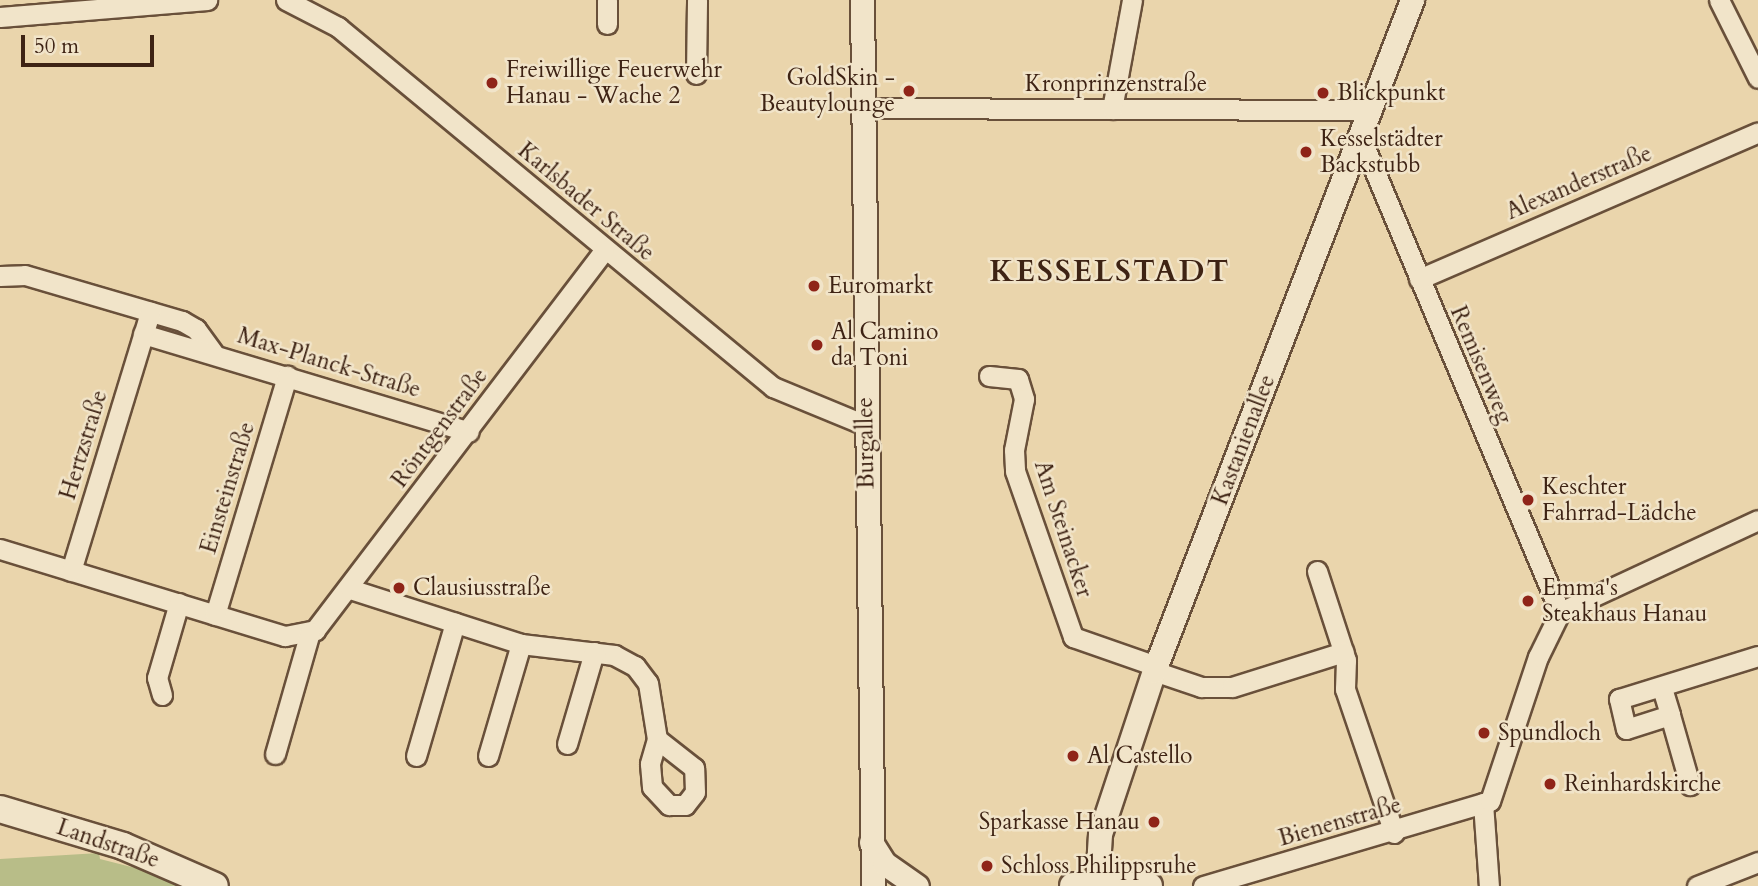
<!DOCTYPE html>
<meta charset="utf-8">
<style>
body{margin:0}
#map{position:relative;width:1758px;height:886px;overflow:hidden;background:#ead5ac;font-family:Cardo,serif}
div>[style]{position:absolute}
.green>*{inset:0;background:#b8bd88}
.roads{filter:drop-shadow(2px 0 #69503a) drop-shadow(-2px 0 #69503a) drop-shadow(0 2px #69503a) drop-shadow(0 -2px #69503a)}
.minor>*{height:19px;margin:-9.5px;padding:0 9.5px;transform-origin:9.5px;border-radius:9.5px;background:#f1e4c9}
.tertiary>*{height:23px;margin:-11.5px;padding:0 11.5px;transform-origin:11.5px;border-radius:11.5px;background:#f1e4c9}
.secondary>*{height:26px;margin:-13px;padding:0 13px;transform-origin:13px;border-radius:13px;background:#f1e4c9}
.dots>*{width:19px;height:19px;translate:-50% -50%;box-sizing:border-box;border:4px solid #f1e4c9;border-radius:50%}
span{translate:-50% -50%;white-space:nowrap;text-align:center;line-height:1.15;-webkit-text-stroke:5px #f1e4c9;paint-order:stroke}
.poi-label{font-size:23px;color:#3e2314}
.left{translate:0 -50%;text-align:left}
.right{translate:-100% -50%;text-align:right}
.street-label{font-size:23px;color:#3e2314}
.district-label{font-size:30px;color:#3e2314;font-weight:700;letter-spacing:2px}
.scale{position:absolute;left:21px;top:35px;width:133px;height:32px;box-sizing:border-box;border:4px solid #3e2314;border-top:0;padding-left:9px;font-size:21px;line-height:24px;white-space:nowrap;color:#3e2314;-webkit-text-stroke:5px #f1e4c9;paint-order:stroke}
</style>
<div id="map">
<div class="green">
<div style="clip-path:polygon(99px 853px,100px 859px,151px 872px,180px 886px,0 886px,0 859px)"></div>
</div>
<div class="roads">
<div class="minor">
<div style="left:286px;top:0;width:59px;rotate:27.4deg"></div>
<div style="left:338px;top:27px;width:565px;rotate:39.61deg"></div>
<div style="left:773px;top:387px;width:100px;rotate:22.4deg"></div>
<div style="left:607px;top:0;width:24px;rotate:90deg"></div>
<div style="left:1719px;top:0;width:87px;rotate:63.4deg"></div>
<div style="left:0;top:17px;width:208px;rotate:-4.7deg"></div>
<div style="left:696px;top:74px;width:74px;rotate:-89.2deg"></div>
<div style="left:862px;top:108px;width:508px;rotate:0.23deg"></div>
<div style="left:1112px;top:109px;width:111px;rotate:-79.6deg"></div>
<div style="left:1360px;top:136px;width:516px;rotate:67.21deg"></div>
<div style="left:0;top:276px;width:25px;rotate:-2deg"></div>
<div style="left:25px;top:275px;width:164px;rotate:16.3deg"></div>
<div style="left:182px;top:321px;width:16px;rotate:30deg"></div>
<div style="left:196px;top:329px;width:31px;rotate:54deg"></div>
<div style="left:1419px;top:279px;width:369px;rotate:-23.4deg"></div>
<div style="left:143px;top:334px;width:340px;rotate:16.7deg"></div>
<div style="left:989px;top:376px;width:29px;rotate:6deg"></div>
<div style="left:1018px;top:379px;width:21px;rotate:73deg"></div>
<div style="left:1024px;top:399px;width:52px;rotate:101.1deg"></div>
<div style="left:1014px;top:450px;width:21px;rotate:87deg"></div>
<div style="left:1015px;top:471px;width:176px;rotate:70.7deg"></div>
<div style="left:1073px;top:637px;width:88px;rotate:19.3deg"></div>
<div style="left:0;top:549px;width:298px;rotate:17deg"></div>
<div style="left:285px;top:636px;width:31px;rotate:-11deg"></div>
<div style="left:315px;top:630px;width:477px;rotate:-52.7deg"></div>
<div style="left:71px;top:571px;width:271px;rotate:-73deg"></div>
<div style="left:1317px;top:571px;width:94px;rotate:72deg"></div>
<div style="left:1346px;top:660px;width:29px;rotate:92deg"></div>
<div style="left:1345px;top:689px;width:152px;rotate:71.2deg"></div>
<div style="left:350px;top:589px;width:180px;rotate:17.8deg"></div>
<div style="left:521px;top:644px;width:94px;rotate:6.7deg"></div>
<div style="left:614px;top:655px;width:24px;rotate:28deg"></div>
<div style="left:635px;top:666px;width:21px;rotate:53deg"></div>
<div style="left:648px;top:683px;width:57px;rotate:80.9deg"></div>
<div style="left:657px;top:739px;width:26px;rotate:106deg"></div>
<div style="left:650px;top:764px;width:23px;rotate:85deg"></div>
<div style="left:652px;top:787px;width:25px;rotate:47deg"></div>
<div style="left:669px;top:805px;width:16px"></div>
<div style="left:685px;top:805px;width:16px;rotate:-52deg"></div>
<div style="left:695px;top:792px;width:24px;rotate:-92deg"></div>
<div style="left:694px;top:768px;width:47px;rotate:-141.9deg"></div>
<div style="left:215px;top:615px;width:250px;rotate:-73.2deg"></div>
<div style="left:1154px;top:671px;width:50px;rotate:18.8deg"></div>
<div style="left:1201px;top:687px;width:31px"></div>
<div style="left:1232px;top:687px;width:117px;rotate:-17.4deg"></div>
<div style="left:1662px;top:688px;width:28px;rotate:73deg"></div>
<div style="left:1670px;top:715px;width:46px;rotate:162.3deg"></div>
<div style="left:1626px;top:729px;width:31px;rotate:-103deg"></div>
<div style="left:1619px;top:699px;width:145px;rotate:-17.2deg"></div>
<div style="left:162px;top:695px;width:18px;rotate:-106deg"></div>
<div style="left:157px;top:678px;width:78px;rotate:-73.7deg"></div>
<div style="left:1670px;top:715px;width:73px;rotate:74.1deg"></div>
<div style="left:567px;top:744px;width:96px;rotate:-73.6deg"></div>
<div style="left:275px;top:754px;width:127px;rotate:-74deg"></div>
<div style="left:416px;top:756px;width:139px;rotate:-73.7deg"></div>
<div style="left:488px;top:756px;width:117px;rotate:-73.6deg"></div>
<div style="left:1483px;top:803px;width:83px;rotate:85.9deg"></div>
<div style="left:1203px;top:886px;width:299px;rotate:-16.5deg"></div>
<div style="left:1490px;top:801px;width:152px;rotate:-71.6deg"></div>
<div style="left:1538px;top:657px;width:50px;rotate:-63.9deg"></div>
<div style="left:1560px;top:612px;width:218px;rotate:-24.9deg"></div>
<div style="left:1697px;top:886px;width:66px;rotate:-21.5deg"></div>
</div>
<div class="tertiary">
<div style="left:862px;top:0;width:886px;rotate:89.29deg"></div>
<div style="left:871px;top:842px;width:25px;rotate:58deg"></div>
<div style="left:884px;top:863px;width:40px;rotate:34.9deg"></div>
<div style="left:1097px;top:884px;width:50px;rotate:-86.6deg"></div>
<div style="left:1100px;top:834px;width:172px;rotate:-71.7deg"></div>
<div style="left:1154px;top:671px;width:719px;rotate:-68.97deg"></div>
</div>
<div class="secondary">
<div style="left:0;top:809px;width:128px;rotate:16.7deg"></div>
<div style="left:123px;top:846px;width:100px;rotate:23.5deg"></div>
<div style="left:1073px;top:886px;width:76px"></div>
</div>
</div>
<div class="dots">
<div style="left:492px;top:83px;background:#8f2418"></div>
<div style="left:909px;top:91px;background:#8f2418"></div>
<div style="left:1323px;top:93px;background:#8f2418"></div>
<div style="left:1306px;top:152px;background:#8f2418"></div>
<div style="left:814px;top:286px;background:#8f2418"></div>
<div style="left:817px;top:345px;background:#8f2418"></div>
<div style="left:1528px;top:500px;background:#8f2418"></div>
<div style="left:399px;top:588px;background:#8f2418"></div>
<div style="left:1528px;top:601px;background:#8f2418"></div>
<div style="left:1484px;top:733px;background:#8f2418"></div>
<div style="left:1073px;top:756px;background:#8f2418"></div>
<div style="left:1550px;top:784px;background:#8f2418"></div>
<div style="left:1154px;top:822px;background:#8f2418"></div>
<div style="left:987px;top:866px;background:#8f2418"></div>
</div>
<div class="poi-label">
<span class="left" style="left:506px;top:83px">Freiwillige Feuerwehr<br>Hanau - Wache 2</span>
<span class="right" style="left:895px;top:91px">GoldSkin -<br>Beautylounge</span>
<span class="left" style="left:1337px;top:93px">Blickpunkt</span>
<span class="left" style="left:1320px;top:152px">Kesselstädter<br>Backstubb</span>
<span class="left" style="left:828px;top:286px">Euromarkt</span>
<span class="left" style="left:831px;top:345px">Al Camino<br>da Toni</span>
<span class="left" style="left:1542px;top:500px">Keschter<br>Fahrrad-Lädche</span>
<span class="left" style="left:413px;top:588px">Clausiusstraße</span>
<span class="left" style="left:1542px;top:601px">Emma's<br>Steakhaus Hanau</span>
<span class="left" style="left:1498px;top:733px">Spundloch</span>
<span class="left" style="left:1087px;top:756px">Al Castello</span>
<span class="left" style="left:1564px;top:784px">Reinhardskirche</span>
<span class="right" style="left:1140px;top:822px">Sparkasse Hanau</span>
<span class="left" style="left:1001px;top:866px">Schloss Philippsruhe</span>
</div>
<div class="street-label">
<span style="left:1116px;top:84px">Kronprinzenstraße</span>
<span style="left:1579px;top:183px;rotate:-23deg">Alexanderstraße</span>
<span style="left:586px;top:202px;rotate:40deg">Karlsbader Straße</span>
<span style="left:329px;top:363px;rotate:17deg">Max-Planck-Straße</span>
<span style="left:1481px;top:365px;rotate:67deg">Remisenweg</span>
<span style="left:440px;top:428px;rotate:-53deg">Röntgenstraße</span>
<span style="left:1244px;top:440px;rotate:-69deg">Kastanienallee</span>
<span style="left:866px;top:443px;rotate:-91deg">Burgallee</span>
<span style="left:84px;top:445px;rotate:-73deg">Hertzstraße</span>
<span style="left:228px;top:488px;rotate:-73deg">Einsteinstraße</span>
<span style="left:1063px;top:529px;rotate:72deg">Am Steinacker</span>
<span style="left:1340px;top:822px;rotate:-16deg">Bienenstraße</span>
<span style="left:108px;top:844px;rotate:19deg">Landstraße</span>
</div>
<div class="district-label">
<span style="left:1110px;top:272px">KESSELSTADT</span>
</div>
<div class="scale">50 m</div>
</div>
